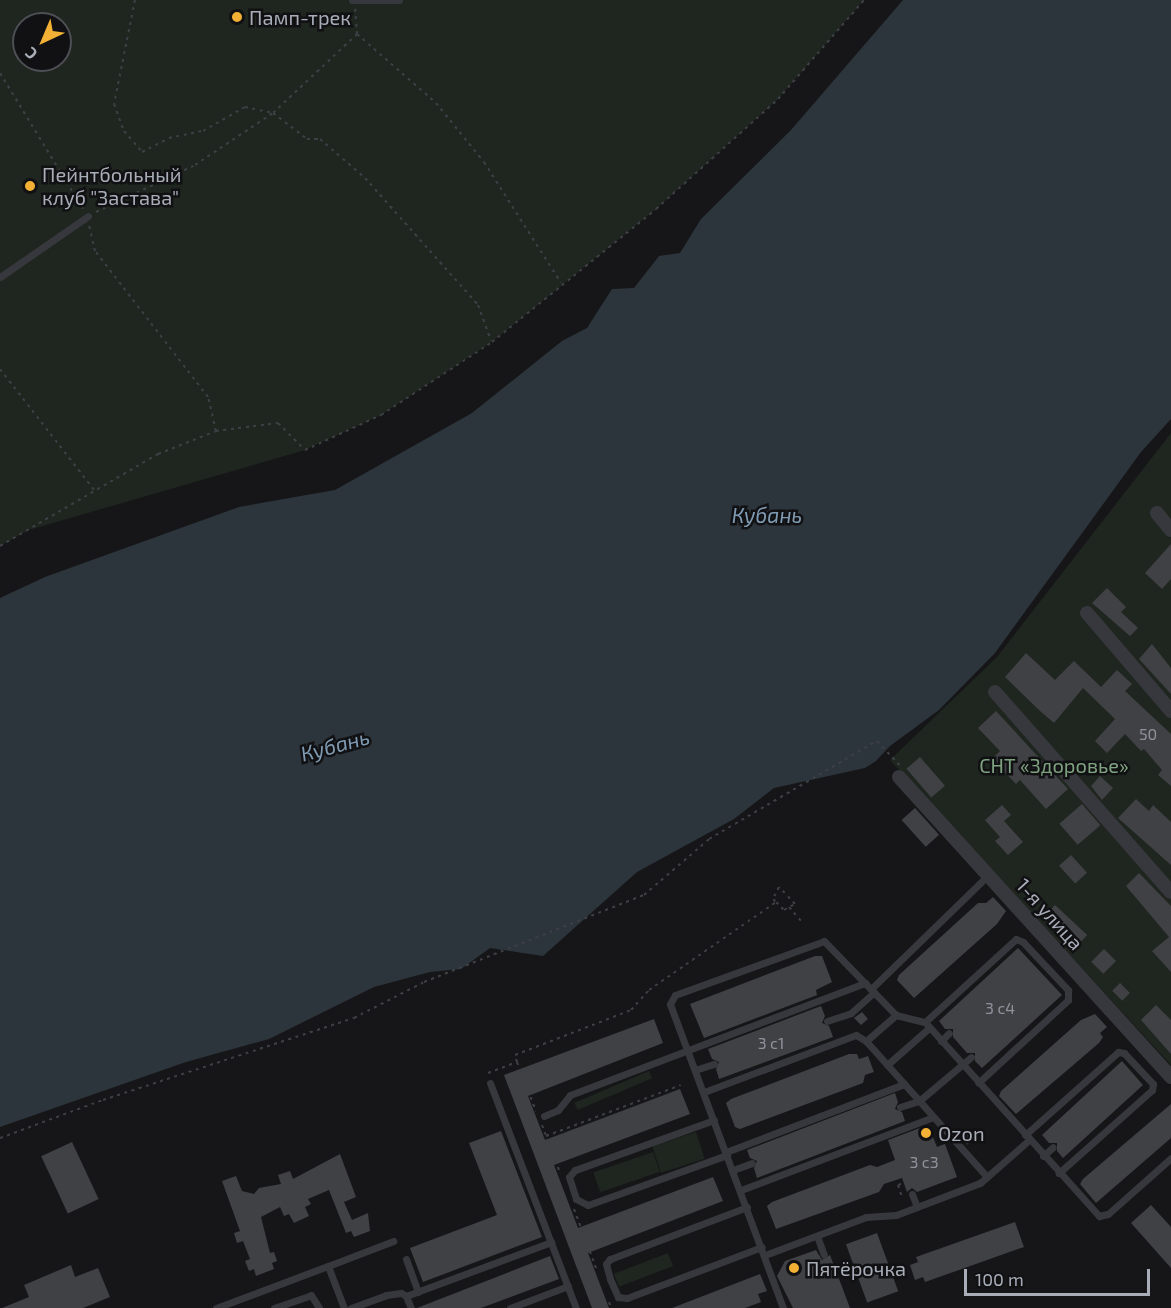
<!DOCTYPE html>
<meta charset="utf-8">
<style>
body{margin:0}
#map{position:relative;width:1171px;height:1308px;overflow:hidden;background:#161618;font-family:"Exo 2",sans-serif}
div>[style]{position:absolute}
.green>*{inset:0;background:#1e261f;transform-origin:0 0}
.water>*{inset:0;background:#2c353c}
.building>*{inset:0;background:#404145;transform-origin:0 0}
.path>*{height:2px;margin-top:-1px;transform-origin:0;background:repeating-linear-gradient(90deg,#3d3f44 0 3px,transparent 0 7.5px)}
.service>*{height:7px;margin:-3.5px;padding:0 3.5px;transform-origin:3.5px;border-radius:3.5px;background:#37383d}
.minor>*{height:14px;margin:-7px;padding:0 7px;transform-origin:7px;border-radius:7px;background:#37383d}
.dots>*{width:16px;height:16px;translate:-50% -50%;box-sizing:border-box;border:3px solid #111113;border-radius:50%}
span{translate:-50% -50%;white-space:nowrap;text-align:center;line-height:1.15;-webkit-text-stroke:5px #111113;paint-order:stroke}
.number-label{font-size:16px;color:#8e929b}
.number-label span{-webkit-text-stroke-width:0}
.poi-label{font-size:20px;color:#a8adb8}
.left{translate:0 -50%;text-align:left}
.park-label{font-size:20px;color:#7fa381}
.street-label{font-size:20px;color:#a8adb8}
.water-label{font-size:21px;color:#7f9bb3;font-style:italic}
.north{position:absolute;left:12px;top:12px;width:60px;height:60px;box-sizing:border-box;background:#111113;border:2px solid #4d4f55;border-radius:50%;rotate:224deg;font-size:16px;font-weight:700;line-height:24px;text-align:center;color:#a8adb8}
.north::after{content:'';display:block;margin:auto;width:21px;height:27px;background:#f2b134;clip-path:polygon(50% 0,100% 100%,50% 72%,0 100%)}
.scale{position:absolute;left:964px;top:1269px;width:186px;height:27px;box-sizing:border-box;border:3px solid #a8adb8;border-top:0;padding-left:8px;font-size:18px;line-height:21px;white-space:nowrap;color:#a8adb8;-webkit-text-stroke:4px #111113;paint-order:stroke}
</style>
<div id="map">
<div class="green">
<div style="clip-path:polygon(evenodd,0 0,864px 0,778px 99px,656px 209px,492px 342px,381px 415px,305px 450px,29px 530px,0 546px,0 0,24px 24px,60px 24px,60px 60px,24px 60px,24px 24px)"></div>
<div style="clip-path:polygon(1171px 433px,1171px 1065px,890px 760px,997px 657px)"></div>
<div style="left:649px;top:1071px;width:8px;height:81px;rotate:67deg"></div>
<div style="left:696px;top:1132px;width:28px;height:46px;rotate:72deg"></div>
<div style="left:653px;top:1152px;width:21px;height:63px;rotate:71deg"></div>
<div style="left:668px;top:1253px;width:14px;height:58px;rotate:69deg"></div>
</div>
<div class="water">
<div style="clip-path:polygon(903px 0,1171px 0,1171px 419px,1141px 452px,995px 653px,939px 710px,890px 746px,876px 761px,865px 768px,774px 788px,734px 819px,637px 872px,543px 956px,490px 948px,461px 969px,430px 972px,374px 987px,269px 1039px,186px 1062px,0 1127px,0 598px,45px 577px,239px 507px,335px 490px,472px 413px,562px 341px,587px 328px,612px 289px,634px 288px,659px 256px,680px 253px,701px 219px,791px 130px)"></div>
</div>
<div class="building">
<div style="clip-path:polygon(1171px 544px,1171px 579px,1162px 589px,1145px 573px)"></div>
<div style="clip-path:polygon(1107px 588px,1126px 607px,1121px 612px,1138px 628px,1130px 636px,1092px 603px)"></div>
<div style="clip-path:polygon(1152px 644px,1171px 668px,1171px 694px,1139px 659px)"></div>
<div style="clip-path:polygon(1026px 653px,1055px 680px,1074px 661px,1101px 687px,1117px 670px,1132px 684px,1125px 691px,1171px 734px,1171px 786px,1158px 775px,1162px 770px,1144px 749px,1141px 751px,1125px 734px,1107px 753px,1095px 741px,1115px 719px,1083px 688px,1054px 723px,1040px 711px,1005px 677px)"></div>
<div style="clip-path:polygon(996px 711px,1068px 789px,1046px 809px,1020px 780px,1016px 784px,992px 759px,1000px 751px,978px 728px)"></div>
<div style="left:920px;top:757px;width:38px;height:18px;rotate:49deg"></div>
<div style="clip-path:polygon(1100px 776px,1113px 788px,1102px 800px,1091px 786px)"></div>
<div style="clip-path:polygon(1136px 799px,1149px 811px,1153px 805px,1171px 822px,1171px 865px,1118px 818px)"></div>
<div style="left:1082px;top:804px;width:28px;height:30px;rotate:49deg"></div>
<div style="clip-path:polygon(1002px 805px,1011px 815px,1004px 821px,1023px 842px,1008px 855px,995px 841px,1000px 837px,985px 820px)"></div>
<div style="left:915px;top:808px;width:36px;height:18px;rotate:48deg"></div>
<div style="left:1071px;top:855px;width:24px;height:16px;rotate:48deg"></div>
<div style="clip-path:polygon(1139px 873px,1171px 906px,1171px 972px,1152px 951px,1169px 937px,1126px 886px)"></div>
<div style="clip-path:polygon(993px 897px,1006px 911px,997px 924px,914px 998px,897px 980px,899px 975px,978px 903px,986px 903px)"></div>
<div style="left:1055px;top:905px;width:44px;height:19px;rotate:43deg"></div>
<div style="clip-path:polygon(1018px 948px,1062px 995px,982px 1068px,975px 1061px,975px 1053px,967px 1053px,953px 1037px,953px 1029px,945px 1029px,939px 1021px)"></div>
<div style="left:1104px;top:949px;width:17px;height:18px;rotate:45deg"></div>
<div style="clip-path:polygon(815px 956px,822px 956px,832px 982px,816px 990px,817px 995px,704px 1038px,690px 1004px)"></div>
<div style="left:1120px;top:983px;width:14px;height:11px;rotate:45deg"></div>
<div style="clip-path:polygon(1156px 1005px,1171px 1020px,1171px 1054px,1141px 1020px)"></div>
<div style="clip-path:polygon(821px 1006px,825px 1016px,822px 1023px,829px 1026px,833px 1037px,719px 1079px,716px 1069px,719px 1062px,712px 1059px,708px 1049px)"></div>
<div style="clip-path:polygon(862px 1012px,868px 1019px,861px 1025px,854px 1018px)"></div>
<div style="clip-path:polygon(1095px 1014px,1107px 1027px,1100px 1033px,1103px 1037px,1099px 1043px,1016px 1114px,999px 1096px,1001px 1091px,1081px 1020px)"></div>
<div style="clip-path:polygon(654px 1019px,663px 1043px,528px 1096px,545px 1140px,680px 1089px,690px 1114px,554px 1165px,578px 1228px,713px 1177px,723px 1201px,588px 1253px,609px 1308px,592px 1308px,504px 1075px)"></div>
<div style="clip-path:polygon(849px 1054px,857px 1054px,859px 1059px,868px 1056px,874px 1072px,865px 1075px,863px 1083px,740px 1129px,735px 1127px,726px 1103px,731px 1099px)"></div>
<div style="clip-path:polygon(1122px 1061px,1143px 1085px,1063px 1158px,1057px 1151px,1057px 1143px,1049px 1143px,1042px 1135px)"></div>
<div style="clip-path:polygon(895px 1093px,898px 1102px,895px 1109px,902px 1112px,905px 1121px,757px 1178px,754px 1168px,757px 1161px,750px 1158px,747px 1150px)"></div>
<div style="clip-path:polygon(1171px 1104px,1171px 1138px,1096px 1203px,1080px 1184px,1083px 1179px)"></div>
<div style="clip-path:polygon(928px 1125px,937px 1147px,945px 1144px,957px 1177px,917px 1192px,912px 1188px,907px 1192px,902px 1178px,884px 1184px,879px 1192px,776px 1229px,767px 1206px,772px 1202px,870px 1165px,877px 1167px,895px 1160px,888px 1140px)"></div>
<div style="clip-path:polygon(501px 1131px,542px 1237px,423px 1282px,410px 1248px,497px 1215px,469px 1143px)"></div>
<div style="left:968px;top:1132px;width:9px;height:9px;rotate:49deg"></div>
<div style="left:72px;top:1142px;width:63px;height:34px;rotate:65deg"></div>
<div style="clip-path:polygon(340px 1154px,356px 1197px,344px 1202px,352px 1220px,368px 1213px,370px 1231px,354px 1237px,351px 1231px,346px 1233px,329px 1190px,308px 1199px,311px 1204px,305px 1207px,309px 1216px,294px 1223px,289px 1214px,284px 1216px,280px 1207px,261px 1217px,270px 1253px,274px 1252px,277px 1261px,272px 1263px,274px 1269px,256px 1276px,254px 1269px,249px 1271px,245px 1261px,250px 1259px,243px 1241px,237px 1243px,234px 1233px,240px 1231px,222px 1181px,236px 1176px,242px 1191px,254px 1194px,259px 1188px,281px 1184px,278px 1175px,290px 1171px,293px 1179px)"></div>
<div style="clip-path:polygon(1151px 1205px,1171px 1227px,1171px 1268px,1131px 1223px)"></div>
<div style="clip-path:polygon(1015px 1222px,1024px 1247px,925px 1282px,923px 1277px,915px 1280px,910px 1265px,918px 1262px,916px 1257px)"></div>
<div style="left:877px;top:1233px;width:62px;height:33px;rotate:70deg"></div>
<div style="clip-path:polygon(816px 1250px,822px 1260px,830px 1255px,850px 1308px,793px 1308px,777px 1276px,785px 1261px)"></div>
<div style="clip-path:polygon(550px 1256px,559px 1279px,481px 1308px,417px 1308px)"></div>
<div style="clip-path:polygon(71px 1265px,75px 1277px,98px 1268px,110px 1297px,83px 1308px,2px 1308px,29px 1297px,24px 1285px)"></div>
<div style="clip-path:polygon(760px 1274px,767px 1291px,758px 1294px,761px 1302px,745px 1308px,672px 1308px)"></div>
</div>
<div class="path">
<div style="left:135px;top:0;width:106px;rotate:101.4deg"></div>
<div style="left:114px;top:104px;width:29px;rotate:70deg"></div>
<div style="left:124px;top:131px;width:28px;rotate:49deg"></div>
<div style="left:142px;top:152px;width:30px;rotate:-27deg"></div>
<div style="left:169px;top:138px;width:35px;rotate:-12deg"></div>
<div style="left:203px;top:131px;width:48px;rotate:-29.7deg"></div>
<div style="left:245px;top:107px;width:29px;rotate:12deg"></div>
<div style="left:273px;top:113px;width:43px;rotate:37.4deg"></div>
<div style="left:307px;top:139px;width:13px"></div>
<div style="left:320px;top:139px;width:60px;rotate:40.9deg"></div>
<div style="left:365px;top:178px;width:170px;rotate:48.3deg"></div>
<div style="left:478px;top:305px;width:38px;rotate:70deg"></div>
<div style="left:357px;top:34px;width:105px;rotate:41.1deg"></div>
<div style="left:436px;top:103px;width:76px;rotate:50.9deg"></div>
<div style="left:484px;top:162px;width:143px;rotate:57.5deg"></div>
<div style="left:0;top:73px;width:159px;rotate:58.6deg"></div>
<div style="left:96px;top:212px;width:110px;rotate:-25.4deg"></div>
<div style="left:195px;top:165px;width:94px;rotate:-33.7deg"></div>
<div style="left:273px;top:113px;width:115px;rotate:-43.2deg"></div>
<div style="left:357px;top:34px;width:26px;rotate:-94deg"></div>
<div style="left:0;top:369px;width:155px;rotate:52.1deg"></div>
<div style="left:216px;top:431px;width:63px;rotate:-7.4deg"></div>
<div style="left:278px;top:423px;width:38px;rotate:45deg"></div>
<div style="left:305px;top:450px;width:84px;rotate:-24.7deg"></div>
<div style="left:381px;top:415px;width:133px;rotate:-33.3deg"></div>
<div style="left:492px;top:342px;width:211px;rotate:-39deg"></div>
<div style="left:656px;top:209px;width:164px;rotate:-42deg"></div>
<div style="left:778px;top:99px;width:131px;rotate:-49deg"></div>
<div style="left:0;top:546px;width:183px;rotate:-30.2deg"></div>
<div style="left:158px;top:454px;width:62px;rotate:-21.6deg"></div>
<div style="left:216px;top:431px;width:35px;rotate:-103deg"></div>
<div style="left:208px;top:397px;width:185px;rotate:-127.7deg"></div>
<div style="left:95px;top:251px;width:27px;rotate:-103deg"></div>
<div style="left:789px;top:907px;width:18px;rotate:49deg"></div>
<div style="left:517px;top:1062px;width:7px;rotate:-106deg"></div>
<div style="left:515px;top:1055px;width:124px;rotate:-21.2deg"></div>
<div style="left:631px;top:1010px;width:27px;rotate:-48deg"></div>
<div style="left:649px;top:990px;width:155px;rotate:-34.7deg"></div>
<div style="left:776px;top:902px;width:11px;rotate:45deg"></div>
<div style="left:784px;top:910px;width:13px;rotate:-29deg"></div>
<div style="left:795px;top:904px;width:23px;rotate:-133deg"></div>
<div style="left:779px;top:887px;width:13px;rotate:117deg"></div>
<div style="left:773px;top:899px;width:4px;rotate:45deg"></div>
<div style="left:488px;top:1073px;width:31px;rotate:-21deg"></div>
<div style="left:517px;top:1062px;width:53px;rotate:68.8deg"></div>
<div style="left:542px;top:1125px;width:51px;rotate:69.4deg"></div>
<div style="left:546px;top:1136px;width:144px;rotate:-20.7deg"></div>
<div style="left:0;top:1138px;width:110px;rotate:-20.3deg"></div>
<div style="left:103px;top:1100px;width:264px;rotate:-18.1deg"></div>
<div style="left:354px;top:1018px;width:79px;rotate:-27.2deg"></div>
<div style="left:424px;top:982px;width:237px;rotate:-21.6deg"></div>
<div style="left:644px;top:895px;width:86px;rotate:-40.7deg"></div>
<div style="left:709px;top:839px;width:194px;rotate:-30.3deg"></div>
<div style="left:877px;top:741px;width:33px;rotate:47deg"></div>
<div style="left:901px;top:1184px;width:3px;rotate:162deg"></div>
<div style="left:898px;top:1185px;width:13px;rotate:72deg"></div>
<div style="left:574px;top:1209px;width:66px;rotate:69.6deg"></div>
<div style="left:609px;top:1302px;width:6px;rotate:72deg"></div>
</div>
<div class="service">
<div style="left:352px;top:0;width:47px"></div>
<div style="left:0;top:277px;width:107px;rotate:-34.7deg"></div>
<div style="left:871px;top:989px;width:155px;rotate:-44.2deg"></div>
<div style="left:827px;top:1021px;width:25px;rotate:-18deg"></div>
<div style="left:851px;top:1013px;width:31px;rotate:-42deg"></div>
<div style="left:925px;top:1022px;width:123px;rotate:-42.4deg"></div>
<div style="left:1016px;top:939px;width:8px;rotate:23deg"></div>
<div style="left:1023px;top:942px;width:66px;rotate:46.8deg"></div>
<div style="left:1068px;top:990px;width:10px;rotate:90deg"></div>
<div style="left:1068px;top:1000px;width:122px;rotate:137.3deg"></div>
<div style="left:866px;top:1041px;width:40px;rotate:-41deg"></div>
<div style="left:941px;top:1041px;width:11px;rotate:-45deg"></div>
<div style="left:887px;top:1065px;width:56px;rotate:-41.4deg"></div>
<div style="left:695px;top:1070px;width:20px;rotate:-18deg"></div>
<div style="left:490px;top:1083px;width:241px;rotate:69.1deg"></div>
<div style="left:704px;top:1092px;width:162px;rotate:-20.6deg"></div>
<div style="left:856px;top:1035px;width:12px;rotate:31deg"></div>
<div style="left:866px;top:1041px;width:182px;rotate:48.3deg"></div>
<div style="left:900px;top:1107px;width:20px;rotate:-18deg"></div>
<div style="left:919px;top:1101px;width:68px;rotate:-40.2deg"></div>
<div style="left:544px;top:1116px;width:15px;rotate:-23deg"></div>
<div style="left:558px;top:1110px;width:19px;rotate:-51deg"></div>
<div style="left:570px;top:1095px;width:316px;rotate:-20.8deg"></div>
<div style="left:714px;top:1120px;width:148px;rotate:160.2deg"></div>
<div style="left:575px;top:1170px;width:9px;rotate:131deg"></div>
<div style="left:569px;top:1177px;width:23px;rotate:72deg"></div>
<div style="left:576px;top:1199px;width:13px;rotate:27deg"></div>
<div style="left:588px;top:1205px;width:148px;rotate:-19.8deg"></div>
<div style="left:1025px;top:1135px;width:125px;rotate:-41.7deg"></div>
<div style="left:1118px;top:1052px;width:6px;rotate:9deg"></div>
<div style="left:1124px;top:1053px;width:42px;rotate:46.9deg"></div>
<div style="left:1153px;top:1084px;width:6px;rotate:99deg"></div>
<div style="left:1152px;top:1090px;width:125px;rotate:138.3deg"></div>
<div style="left:726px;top:1152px;width:191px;rotate:-20.9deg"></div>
<div style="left:1043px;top:1156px;width:13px;rotate:-42deg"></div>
<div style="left:733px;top:1170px;width:20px;rotate:-20deg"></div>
<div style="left:741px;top:1190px;width:205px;rotate:-20.8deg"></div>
<div style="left:912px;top:1194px;width:14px;rotate:69deg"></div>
<div style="left:747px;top:1207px;width:147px;rotate:159.2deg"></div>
<div style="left:610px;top:1259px;width:6px;rotate:129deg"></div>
<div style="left:606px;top:1264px;width:16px;rotate:75deg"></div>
<div style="left:610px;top:1279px;width:20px;rotate:66deg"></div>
<div style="left:618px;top:1297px;width:9px;rotate:6deg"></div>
<div style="left:627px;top:1298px;width:144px;rotate:-20.7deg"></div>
<div style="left:817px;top:1236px;width:20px;rotate:70deg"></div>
<div style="left:765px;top:1255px;width:108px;rotate:-20.6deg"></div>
<div style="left:866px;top:1217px;width:30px;rotate:-4deg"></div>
<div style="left:896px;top:1215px;width:90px;rotate:-20.9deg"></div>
<div style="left:980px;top:1183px;width:65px;rotate:-41.3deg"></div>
<div style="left:406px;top:1259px;width:35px;rotate:70deg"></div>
<div style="left:216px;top:1308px;width:120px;rotate:-20.6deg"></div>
<div style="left:274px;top:1308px;width:39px;rotate:-19deg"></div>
<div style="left:311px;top:1295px;width:15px;rotate:58deg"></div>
<div style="left:344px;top:1308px;width:45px;rotate:-110.9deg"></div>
<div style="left:328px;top:1266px;width:70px;rotate:-21deg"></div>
<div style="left:351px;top:1308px;width:37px;rotate:-20deg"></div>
<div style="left:386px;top:1295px;width:15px;rotate:-8deg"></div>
<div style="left:401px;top:1293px;width:6px;rotate:31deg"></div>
<div style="left:411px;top:1308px;width:13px;rotate:-113deg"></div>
<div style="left:406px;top:1296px;width:155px;rotate:-20.4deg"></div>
<div style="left:510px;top:1308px;width:62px;rotate:-20.8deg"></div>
<div style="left:783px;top:1308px;width:324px;rotate:-110.4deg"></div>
<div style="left:670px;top:1004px;width:10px;rotate:-61deg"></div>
<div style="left:675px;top:995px;width:158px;rotate:-19.9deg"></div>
<div style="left:824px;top:941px;width:103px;rotate:45.8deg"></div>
<div style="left:896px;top:1015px;width:30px;rotate:14deg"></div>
<div style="left:925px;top:1022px;width:261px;rotate:48.1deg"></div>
<div style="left:1099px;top:1216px;width:9px;rotate:-13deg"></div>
<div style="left:1108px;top:1214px;width:84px;rotate:-41.6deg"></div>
</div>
<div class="minor">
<div style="left:1157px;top:513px;width:22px;rotate:51deg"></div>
<div style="left:1087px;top:613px;width:129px;rotate:49.4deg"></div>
<div style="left:995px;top:692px;width:266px;rotate:48.7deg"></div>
<div style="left:899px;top:777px;width:405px;rotate:47.8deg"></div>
</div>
<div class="dots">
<div style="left:237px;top:17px;background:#f2b134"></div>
<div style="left:30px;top:186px;background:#f2b134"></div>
<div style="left:926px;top:1133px;background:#f2b134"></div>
<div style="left:794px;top:1268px;background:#f2b134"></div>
</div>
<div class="number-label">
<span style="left:1148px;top:734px">50</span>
<span style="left:1000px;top:1008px">3 c4</span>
<span style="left:771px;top:1043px">3 с1</span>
<span style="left:924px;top:1162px">3 c3</span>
</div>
<div class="poi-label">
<span class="left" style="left:249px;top:17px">Памп-трек</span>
<span class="left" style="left:42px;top:186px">Пейнтбольный<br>клуб "Застава"</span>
<span class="left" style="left:938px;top:1133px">Ozon</span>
<span class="left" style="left:806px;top:1268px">Пятёрочка</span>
</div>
<div class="park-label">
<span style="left:1054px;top:765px">СНТ «Здоровье»</span>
</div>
<div class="street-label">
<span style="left:1050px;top:914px;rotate:48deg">1-я улица</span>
</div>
<div class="water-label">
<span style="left:767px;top:515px">Кубань</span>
<span style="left:335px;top:745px;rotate:-15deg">Кубань</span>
</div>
<div class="north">С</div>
<div class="scale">100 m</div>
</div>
